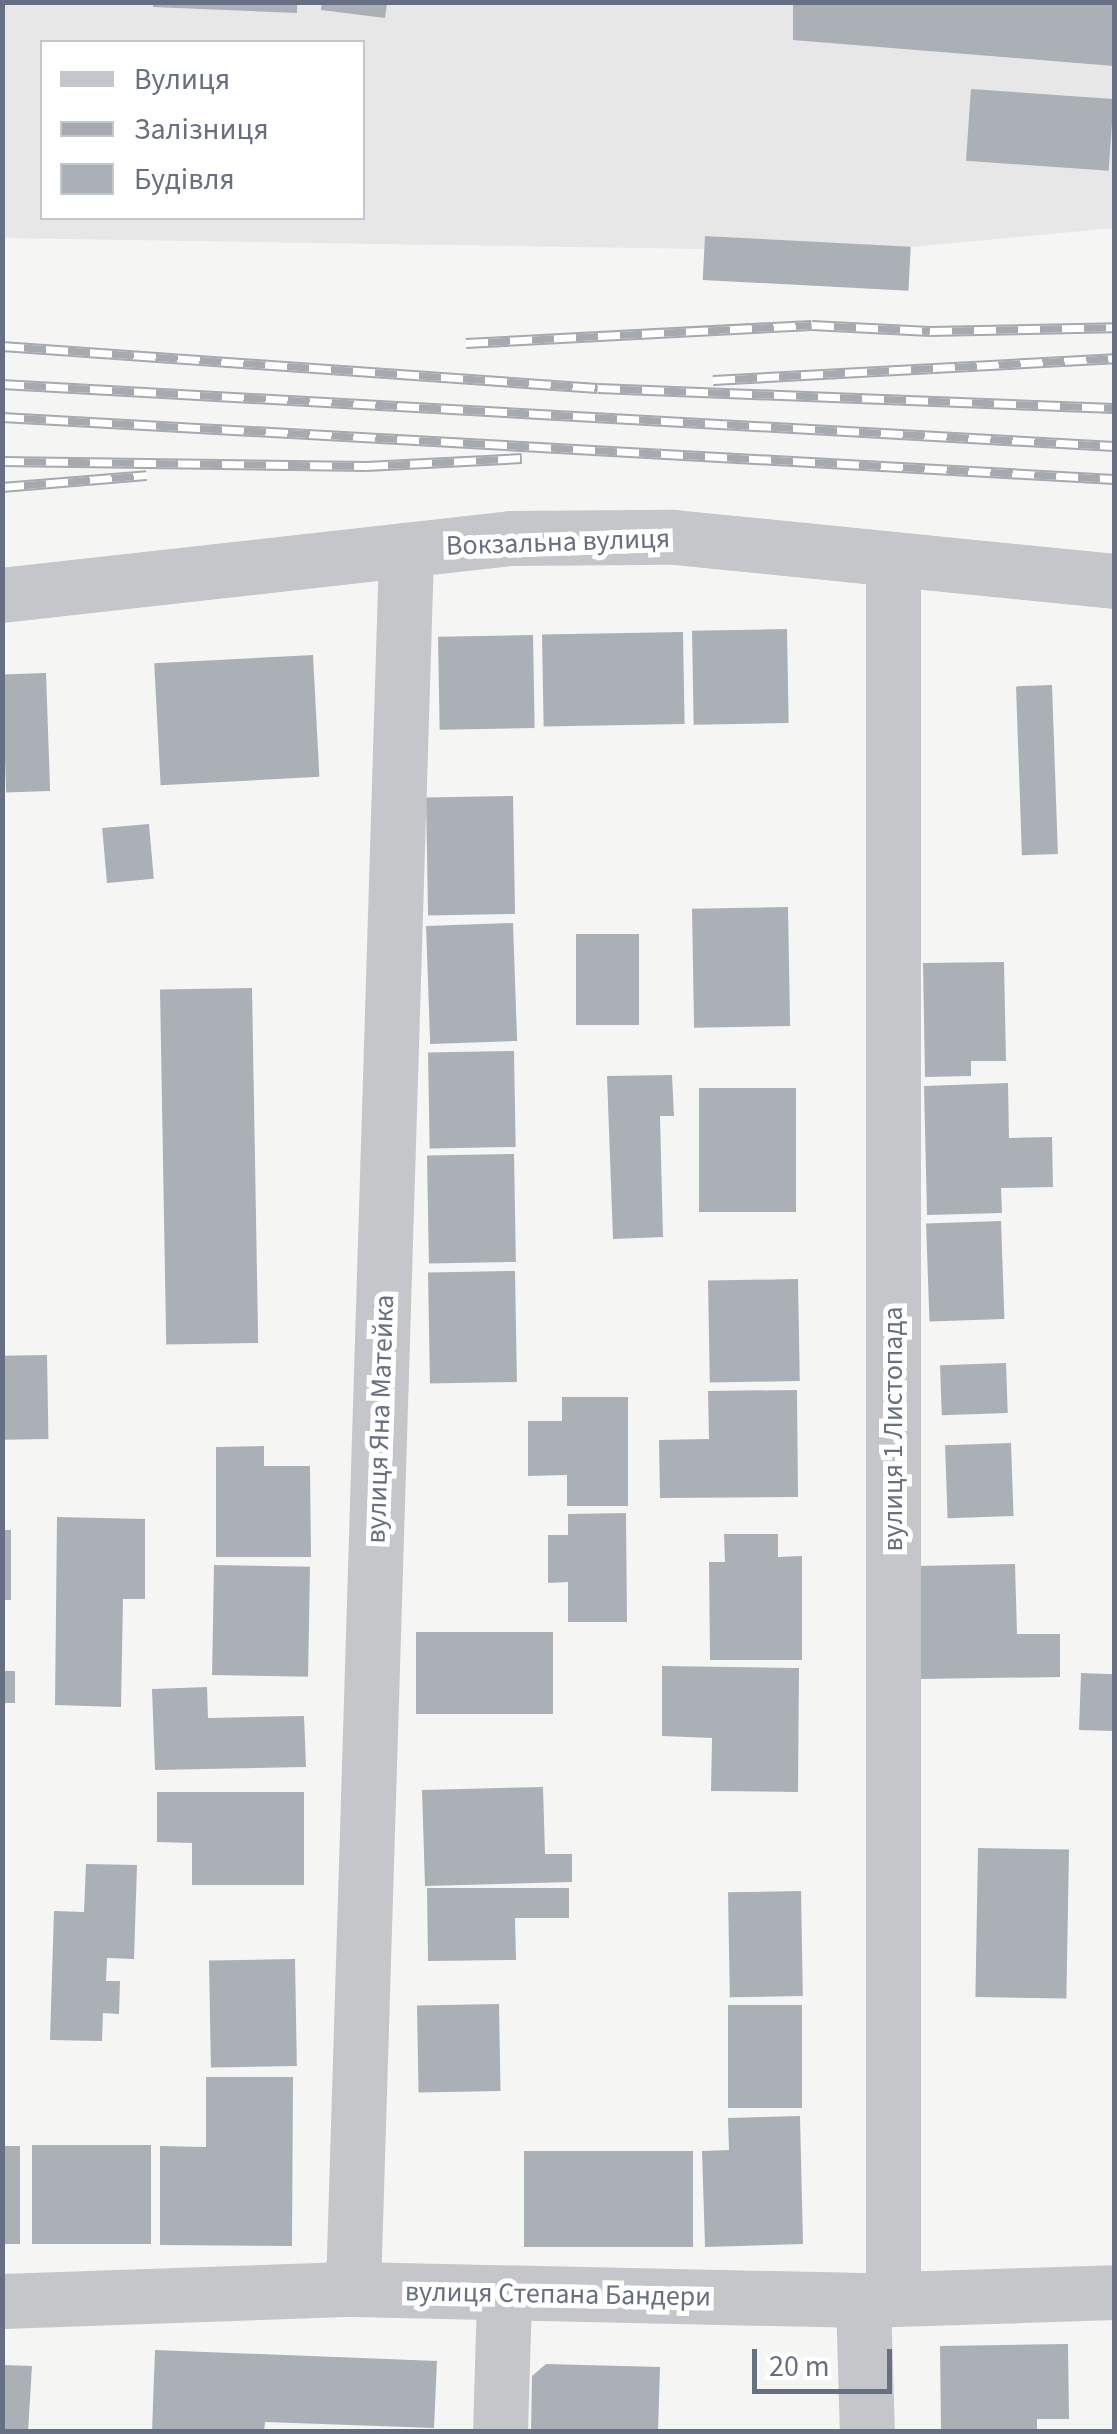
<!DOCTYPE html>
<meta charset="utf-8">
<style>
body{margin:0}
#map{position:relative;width:1117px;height:2434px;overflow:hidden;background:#f5f6f3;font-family:"Source Sans 3",sans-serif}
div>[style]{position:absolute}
.built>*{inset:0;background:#e6e7e6}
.building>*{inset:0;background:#abb0b7;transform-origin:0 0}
.minor>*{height:55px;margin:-27.5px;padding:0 27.5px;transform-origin:27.5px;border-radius:27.5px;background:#c4c6ca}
.rail>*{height:11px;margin-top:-5.5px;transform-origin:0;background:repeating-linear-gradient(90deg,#fff 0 22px,#a6a9b0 0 44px);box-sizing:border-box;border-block:2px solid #a6a9b0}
span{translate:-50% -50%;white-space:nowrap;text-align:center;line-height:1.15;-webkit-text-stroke:10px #fff;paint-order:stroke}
.street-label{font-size:28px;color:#677082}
.frame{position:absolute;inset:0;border:5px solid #677082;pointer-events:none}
.legend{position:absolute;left:40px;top:40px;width:325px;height:180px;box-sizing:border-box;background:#fff;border:2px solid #c2c6cd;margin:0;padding:12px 18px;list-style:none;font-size:30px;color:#677082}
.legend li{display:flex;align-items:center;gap:20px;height:50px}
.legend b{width:50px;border:2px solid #c2c6cd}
.scale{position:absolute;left:752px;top:2349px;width:140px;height:45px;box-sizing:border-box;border:5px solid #677082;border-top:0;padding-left:12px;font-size:30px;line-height:35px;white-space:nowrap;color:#677082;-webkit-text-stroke:8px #fff;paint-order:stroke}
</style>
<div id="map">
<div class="built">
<div style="clip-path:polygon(evenodd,3px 3px,1114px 3px,1114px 228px,911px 247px,706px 236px,705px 249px,3px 238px,3px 3px,42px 42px,362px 42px,362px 218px,42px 218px,42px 42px)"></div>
</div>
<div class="building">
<div style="clip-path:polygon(153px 2px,297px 2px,297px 13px,153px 7px)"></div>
<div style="clip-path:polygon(322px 2px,387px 2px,385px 18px,321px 10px)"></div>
<div style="clip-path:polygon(793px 2px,1114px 2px,1114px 66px,793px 40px)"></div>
<div style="left:971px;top:89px;width:143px;height:72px;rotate:4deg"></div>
<div style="left:705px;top:236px;width:206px;height:44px;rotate:3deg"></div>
<div style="left:787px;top:629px;width:94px;height:95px;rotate:89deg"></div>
<div style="left:683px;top:632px;width:92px;height:141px;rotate:89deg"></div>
<div style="left:533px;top:635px;width:93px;height:95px;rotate:89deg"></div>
<div style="left:313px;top:655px;width:122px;height:159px;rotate:87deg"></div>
<div style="left:46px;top:673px;width:118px;height:44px;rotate:88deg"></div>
<div style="left:1052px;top:685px;width:169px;height:36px;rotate:88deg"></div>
<div style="left:513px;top:796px;width:118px;height:87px;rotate:89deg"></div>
<div style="left:149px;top:824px;width:55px;height:47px;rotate:85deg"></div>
<div style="left:788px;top:907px;width:119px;height:96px;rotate:89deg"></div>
<div style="left:513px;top:923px;width:118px;height:87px;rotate:88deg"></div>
<div style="left:639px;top:934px;width:91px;height:63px;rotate:90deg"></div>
<div style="clip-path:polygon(1004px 962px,1006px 1061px,971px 1061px,971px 1076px,925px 1077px,923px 963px)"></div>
<div style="left:252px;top:988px;width:355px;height:92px;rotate:89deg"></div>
<div style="left:514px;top:1051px;width:96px;height:86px;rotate:89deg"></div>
<div style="clip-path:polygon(672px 1075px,674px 1116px,660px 1116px,663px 1237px,613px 1239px,607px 1076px)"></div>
<div style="clip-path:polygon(1008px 1083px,1009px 1138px,1052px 1137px,1053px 1187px,1001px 1188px,1002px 1213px,927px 1215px,924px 1086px)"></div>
<div style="left:699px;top:1088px;width:97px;height:124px"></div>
<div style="left:514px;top:1154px;width:108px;height:87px;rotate:89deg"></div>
<div style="left:1001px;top:1221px;width:98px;height:75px;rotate:88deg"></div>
<div style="left:515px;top:1271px;width:111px;height:87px;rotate:89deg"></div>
<div style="left:798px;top:1279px;width:102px;height:90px;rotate:89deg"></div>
<div style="left:47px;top:1355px;width:84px;height:45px;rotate:89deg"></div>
<div style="left:1006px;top:1363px;width:50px;height:66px;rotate:88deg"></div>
<div style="clip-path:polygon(797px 1390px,798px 1497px,660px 1498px,659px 1440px,709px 1439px,708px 1391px)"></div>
<div style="clip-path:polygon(562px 1397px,628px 1397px,628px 1506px,567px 1506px,567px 1475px,528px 1476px,528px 1421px,562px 1421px)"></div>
<div style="left:1011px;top:1443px;width:73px;height:66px;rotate:88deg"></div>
<div style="clip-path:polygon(264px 1446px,264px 1466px,310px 1466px,311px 1557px,216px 1557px,216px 1447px)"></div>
<div style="clip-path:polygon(626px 1513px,627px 1622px,568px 1622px,568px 1582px,548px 1583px,548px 1535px,568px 1535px,568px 1514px)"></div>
<div style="clip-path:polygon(57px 1517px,145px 1519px,145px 1599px,123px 1599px,121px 1707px,55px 1705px)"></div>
<div style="left:2px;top:1530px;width:9px;height:70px"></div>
<div style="clip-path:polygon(724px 1534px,778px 1534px,778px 1557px,802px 1556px,802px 1660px,710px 1660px,709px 1562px,725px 1562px)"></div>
<div style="clip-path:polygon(1015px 1564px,1017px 1634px,1060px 1634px,1060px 1677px,920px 1679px,917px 1566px)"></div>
<div style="left:214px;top:1565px;width:96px;height:110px;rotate:1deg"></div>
<div style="left:416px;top:1632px;width:137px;height:82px"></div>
<div style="clip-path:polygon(662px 1666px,799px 1668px,798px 1792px,711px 1791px,712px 1738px,662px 1736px)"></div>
<div style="left:2px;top:1671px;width:13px;height:32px"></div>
<div style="left:1081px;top:1673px;width:33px;height:57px;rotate:2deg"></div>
<div style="clip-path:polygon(207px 1687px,208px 1718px,304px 1716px,306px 1767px,155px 1770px,152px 1689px)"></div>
<div style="clip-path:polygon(543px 1787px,545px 1854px,572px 1854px,572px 1882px,425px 1886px,422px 1790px)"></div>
<div style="clip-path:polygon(157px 1792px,304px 1792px,304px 1885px,192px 1885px,192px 1843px,157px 1842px)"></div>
<div style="left:978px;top:1848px;width:91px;height:149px;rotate:1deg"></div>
<div style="clip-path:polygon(86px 1864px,137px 1865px,134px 1959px,107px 1958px,106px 1981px,120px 1981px,119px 2014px,103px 2013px,102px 2041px,50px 2040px,54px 1911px,84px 1912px)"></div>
<div style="clip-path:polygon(427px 1888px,569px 1888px,569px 1918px,515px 1918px,516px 1960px,428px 1961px)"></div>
<div style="left:801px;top:1891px;width:105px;height:73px;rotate:89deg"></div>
<div style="left:295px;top:1959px;width:107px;height:86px;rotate:89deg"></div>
<div style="left:499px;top:2004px;width:87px;height:82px;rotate:89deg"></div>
<div style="left:728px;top:2005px;width:74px;height:103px"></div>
<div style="clip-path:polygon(206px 2077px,293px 2077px,292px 2246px,160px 2245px,160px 2146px,206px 2147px)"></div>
<div style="clip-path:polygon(800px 2116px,803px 2244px,705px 2247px,702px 2151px,729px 2150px,728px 2118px)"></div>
<div style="left:32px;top:2145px;width:119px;height:99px"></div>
<div style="left:2px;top:2146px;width:18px;height:98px"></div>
<div style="left:693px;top:2151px;width:96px;height:169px;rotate:90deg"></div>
<div style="clip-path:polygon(1068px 2344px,1069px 2419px,1037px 2419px,1037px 2432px,941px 2432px,940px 2346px)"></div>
<div style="clip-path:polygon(155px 2350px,437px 2361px,434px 2428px,265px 2422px,264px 2432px,152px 2432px)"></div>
<div style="clip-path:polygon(546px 2364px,660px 2367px,658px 2432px,531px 2432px,532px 2376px)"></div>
<div style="clip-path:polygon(2px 2365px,32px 2366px,28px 2432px,2px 2432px)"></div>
</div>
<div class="minor">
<div style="left:893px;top:560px;width:1738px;rotate:90deg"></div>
<div style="left:2px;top:595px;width:512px;rotate:-6.39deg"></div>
<div style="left:511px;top:538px;width:163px;rotate:-0.4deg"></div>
<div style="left:674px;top:537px;width:442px;rotate:5.7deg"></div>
<div style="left:353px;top:2289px;width:1740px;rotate:-88.25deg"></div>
<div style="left:863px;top:2300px;width:132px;rotate:88.3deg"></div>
<div style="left:2px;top:2301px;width:351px;rotate:-2deg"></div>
<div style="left:353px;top:2289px;width:510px;rotate:1.24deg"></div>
<div style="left:863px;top:2300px;width:251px;rotate:-1.8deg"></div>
<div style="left:500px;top:2432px;width:137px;rotate:-88.3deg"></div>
</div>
<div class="rail">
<div style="left:466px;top:343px;width:346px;rotate:-3deg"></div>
<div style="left:812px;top:325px;width:118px;rotate:2.9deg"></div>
<div style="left:930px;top:331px;width:184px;rotate:-1.2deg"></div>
<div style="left:2px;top:346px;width:597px;rotate:4.03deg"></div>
<div style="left:598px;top:388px;width:516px;rotate:2.22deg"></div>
<div style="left:713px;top:380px;width:402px;rotate:-3.1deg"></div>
<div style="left:2px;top:384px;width:1114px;rotate:3.19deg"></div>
<div style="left:2px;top:417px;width:1114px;rotate:3.19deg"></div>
<div style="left:2px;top:461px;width:364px;rotate:0.8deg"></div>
<div style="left:366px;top:466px;width:156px;rotate:-2.9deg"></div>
<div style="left:2px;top:487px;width:145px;rotate:-4.7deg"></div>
</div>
<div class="street-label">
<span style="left:558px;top:542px;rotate:-2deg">Вокзальна вулиця</span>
<span style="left:380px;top:1419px;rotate:-88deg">вулиця Яна Матейка</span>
<span style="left:893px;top:1429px;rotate:-90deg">вулиця 1 Листопада</span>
<span style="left:558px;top:2294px;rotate:1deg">вулиця Степана Бандери</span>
</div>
<div class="frame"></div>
<ul class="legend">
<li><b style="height:12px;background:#c4c6ca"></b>Вулиця</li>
<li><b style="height:12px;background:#a6a9b0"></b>Залізниця</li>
<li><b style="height:28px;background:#abb0b7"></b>Будівля</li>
</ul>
<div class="scale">20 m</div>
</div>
